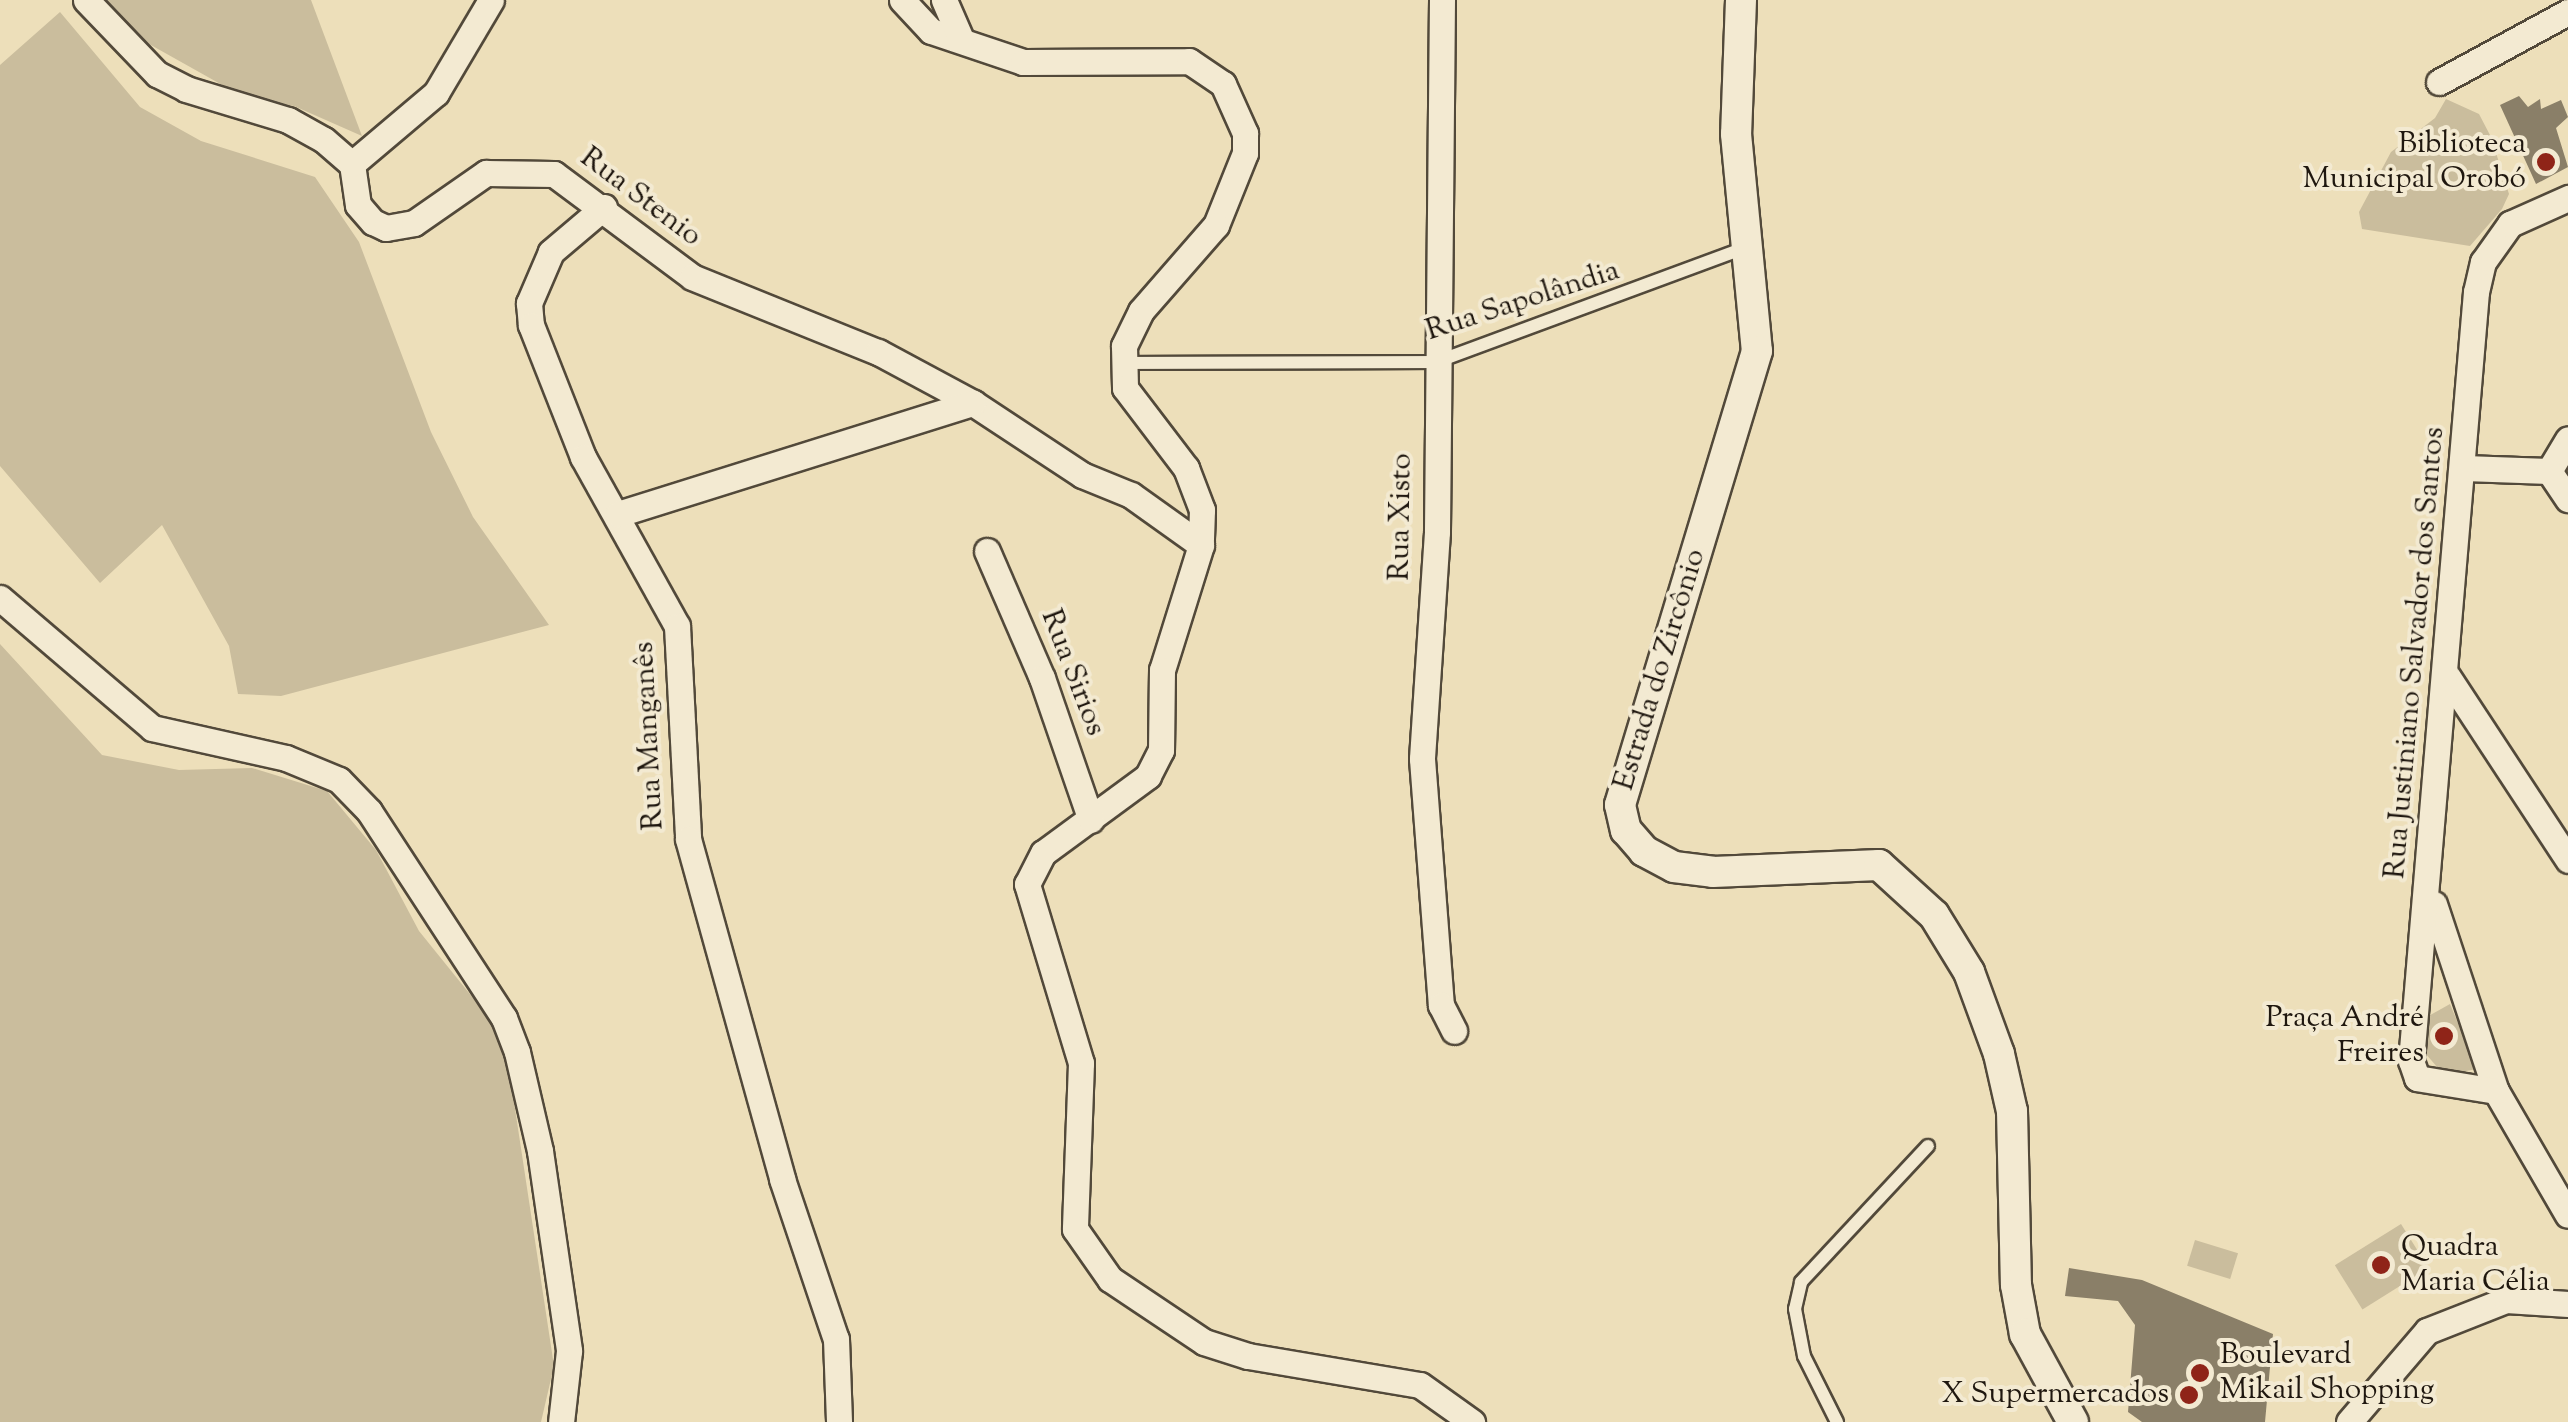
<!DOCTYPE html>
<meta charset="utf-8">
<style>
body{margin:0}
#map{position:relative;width:2568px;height:1422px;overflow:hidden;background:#eddfba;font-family:"Sorts Mill Goudy",serif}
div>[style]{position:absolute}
.green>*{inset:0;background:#cabd9d;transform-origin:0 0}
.building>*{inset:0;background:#8a7f68}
.roads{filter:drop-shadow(2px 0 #52493a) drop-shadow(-2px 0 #52493a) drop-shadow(0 2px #52493a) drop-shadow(0 -2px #52493a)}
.service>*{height:12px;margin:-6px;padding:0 6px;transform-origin:6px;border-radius:6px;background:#f3ead2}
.minor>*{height:25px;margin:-12.5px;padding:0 12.5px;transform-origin:12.5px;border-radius:12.5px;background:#f3ead2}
.tertiary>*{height:30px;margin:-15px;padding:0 15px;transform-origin:15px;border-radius:15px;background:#f3ead2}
.dots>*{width:28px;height:28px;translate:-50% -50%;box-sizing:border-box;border:5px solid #f3ead2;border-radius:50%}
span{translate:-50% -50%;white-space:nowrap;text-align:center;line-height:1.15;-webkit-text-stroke:8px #f3ead2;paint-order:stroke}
.poi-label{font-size:30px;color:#1f170f}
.right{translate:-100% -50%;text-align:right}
.left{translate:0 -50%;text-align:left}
.street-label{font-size:30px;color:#1f170f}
</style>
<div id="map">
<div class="green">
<div style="clip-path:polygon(103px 0,311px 0,362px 136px,294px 106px,240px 95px,133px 35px)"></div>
<div style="clip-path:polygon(60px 12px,140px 107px,201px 141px,315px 177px,359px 242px,431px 432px,473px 517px,549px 625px,281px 696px,238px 694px,229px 646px,162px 525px,100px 583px,0 466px,0 65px)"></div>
<div style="clip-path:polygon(2446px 99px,2479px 114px,2491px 137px,2509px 194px,2502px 209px,2470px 246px,2362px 229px,2359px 212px,2391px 152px,2435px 118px)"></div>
<div style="clip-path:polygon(0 644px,102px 755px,179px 770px,252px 768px,327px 791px,376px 850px,419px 931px,490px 1019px,509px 1069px,554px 1366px,541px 1422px,0 1422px)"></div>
<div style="clip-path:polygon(2450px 1004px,2477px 1069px,2444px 1075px,2425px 1053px,2425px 1018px)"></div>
<div style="left:2401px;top:1224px;width:52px;height:78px;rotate:58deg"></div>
<div style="left:2195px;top:1240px;width:45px;height:27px;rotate:17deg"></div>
</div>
<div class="building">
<div style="clip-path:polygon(2519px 96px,2528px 107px,2540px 99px,2541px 109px,2561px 100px,2568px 117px,2556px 128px,2568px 167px,2536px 184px,2500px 105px)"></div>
<div style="clip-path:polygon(2069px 1268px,2142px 1280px,2273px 1334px,2265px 1422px,2142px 1422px,2128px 1412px,2135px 1325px,2118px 1301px,2065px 1296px)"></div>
</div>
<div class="roads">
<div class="service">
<div style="left:1123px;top:363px;width:313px;rotate:-0.2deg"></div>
<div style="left:1436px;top:362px;width:329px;rotate:-20.3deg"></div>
<div style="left:1837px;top:1422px;width:74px;rotate:-116.6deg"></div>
<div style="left:1804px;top:1356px;width:48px;rotate:-100.8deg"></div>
<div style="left:1795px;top:1309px;width:28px;rotate:-77deg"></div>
<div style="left:1801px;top:1282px;width:186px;rotate:-47deg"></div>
</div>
<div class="minor">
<div style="left:86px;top:0;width:103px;rotate:46.2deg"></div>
<div style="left:157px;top:74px;width:33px;rotate:27deg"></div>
<div style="left:186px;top:89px;width:107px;rotate:16.9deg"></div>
<div style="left:288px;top:120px;width:41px;rotate:29.1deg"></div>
<div style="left:324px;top:140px;width:37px;rotate:41deg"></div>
<div style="left:352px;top:164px;width:41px;rotate:81.7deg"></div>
<div style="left:358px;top:205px;width:23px;rotate:49deg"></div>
<div style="left:373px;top:222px;width:14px;rotate:25deg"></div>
<div style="left:386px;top:228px;width:28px;rotate:-10deg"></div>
<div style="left:414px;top:223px;width:88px;rotate:-34.8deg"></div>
<div style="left:486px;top:173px;width:68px;rotate:0.8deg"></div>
<div style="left:554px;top:174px;width:172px;rotate:36.7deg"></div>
<div style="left:692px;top:277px;width:201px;rotate:22deg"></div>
<div style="left:878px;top:352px;width:108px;rotate:28.2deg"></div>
<div style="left:973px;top:403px;width:131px;rotate:33.4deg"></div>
<div style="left:1082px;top:475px;width:53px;rotate:22.2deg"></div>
<div style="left:1131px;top:495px;width:86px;rotate:35.5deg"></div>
<div style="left:902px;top:0;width:42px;rotate:46.9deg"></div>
<div style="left:931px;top:31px;width:97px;rotate:18.6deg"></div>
<div style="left:1023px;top:62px;width:166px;rotate:-0.3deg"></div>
<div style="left:1189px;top:61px;width:41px;rotate:34.1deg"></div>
<div style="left:1223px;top:84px;width:54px;rotate:65.8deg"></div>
<div style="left:1245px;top:133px;width:20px;rotate:90deg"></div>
<div style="left:1245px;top:153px;width:78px;rotate:111.9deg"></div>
<div style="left:1216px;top:225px;width:114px;rotate:131.1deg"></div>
<div style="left:1141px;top:311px;width:39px;rotate:116deg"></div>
<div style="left:1124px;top:346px;width:42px;rotate:88.6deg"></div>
<div style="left:1125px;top:388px;width:101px;rotate:52.7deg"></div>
<div style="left:1186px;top:468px;width:45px;rotate:69.1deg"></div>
<div style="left:1202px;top:510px;width:35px;rotate:92deg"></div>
<div style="left:1201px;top:545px;width:131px;rotate:107.3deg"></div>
<div style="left:1162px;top:670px;width:80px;rotate:90.7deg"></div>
<div style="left:1161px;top:750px;width:29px;rotate:117deg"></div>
<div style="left:1148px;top:776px;width:130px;rotate:143.7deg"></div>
<div style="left:1043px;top:853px;width:35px;rotate:117deg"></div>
<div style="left:1027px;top:884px;width:187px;rotate:73.2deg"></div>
<div style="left:1081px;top:1063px;width:166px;rotate:92.1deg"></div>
<div style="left:1075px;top:1229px;width:61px;rotate:55deg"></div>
<div style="left:1110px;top:1279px;width:113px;rotate:33.8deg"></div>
<div style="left:1204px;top:1342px;width:46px;rotate:17.7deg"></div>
<div style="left:1248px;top:1356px;width:174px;rotate:9.6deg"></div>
<div style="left:1420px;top:1385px;width:64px;rotate:35.4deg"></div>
<div style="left:944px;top:0;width:43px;rotate:66.4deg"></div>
<div style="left:1442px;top:0;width:532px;rotate:90.54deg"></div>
<div style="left:1437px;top:532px;width:227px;rotate:93.8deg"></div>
<div style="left:1422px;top:759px;width:247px;rotate:85.6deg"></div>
<div style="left:1441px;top:1005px;width:29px;rotate:63deg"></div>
<div style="left:2439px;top:82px;width:147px;rotate:-28.5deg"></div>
<div style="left:352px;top:164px;width:110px;rotate:-40.2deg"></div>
<div style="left:436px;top:93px;width:108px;rotate:-59.4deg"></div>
<div style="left:604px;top:207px;width:70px;rotate:139.7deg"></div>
<div style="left:551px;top:252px;width:56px;rotate:113.3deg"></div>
<div style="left:529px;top:303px;width:22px;rotate:85deg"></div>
<div style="left:531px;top:325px;width:142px;rotate:68.5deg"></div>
<div style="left:583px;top:457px;width:193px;rotate:60.9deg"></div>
<div style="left:677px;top:626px;width:213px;rotate:87deg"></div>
<div style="left:688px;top:839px;width:353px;rotate:74.5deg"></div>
<div style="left:782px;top:1179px;width:169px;rotate:71.4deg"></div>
<div style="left:836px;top:1339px;width:83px;rotate:87.9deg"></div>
<div style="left:2464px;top:468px;width:85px;rotate:2deg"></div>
<div style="left:2549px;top:471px;width:37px;rotate:-59deg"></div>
<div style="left:2549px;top:471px;width:34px;rotate:56deg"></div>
<div style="left:618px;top:514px;width:372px;rotate:-17.4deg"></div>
<div style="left:987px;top:551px;width:138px;rotate:66.6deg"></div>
<div style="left:1042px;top:678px;width:150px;rotate:71deg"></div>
<div style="left:0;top:598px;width:200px;rotate:40.5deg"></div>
<div style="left:152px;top:728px;width:137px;rotate:12.6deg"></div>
<div style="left:286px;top:758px;width:57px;rotate:22.5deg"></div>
<div style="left:339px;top:780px;width:43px;rotate:45.9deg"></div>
<div style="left:369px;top:811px;width:247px;rotate:56.9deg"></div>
<div style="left:504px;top:1018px;width:36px;rotate:69deg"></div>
<div style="left:517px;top:1052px;width:102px;rotate:76.9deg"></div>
<div style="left:540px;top:1151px;width:202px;rotate:81.7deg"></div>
<div style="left:569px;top:1351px;width:71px;rotate:96.4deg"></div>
<div style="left:2448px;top:677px;width:219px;rotate:56.7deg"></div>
<div style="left:2434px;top:904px;width:197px;rotate:71.7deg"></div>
<div style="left:2496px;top:1091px;width:143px;rotate:59.9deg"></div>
<div style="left:2496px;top:1091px;width:80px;rotate:-170.7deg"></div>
<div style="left:2417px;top:1078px;width:18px;rotate:-109deg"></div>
<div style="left:2411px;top:1061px;width:772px;rotate:-85.17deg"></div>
<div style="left:2476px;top:292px;width:31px;rotate:-77deg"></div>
<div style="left:2483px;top:262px;width:47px;rotate:-54.6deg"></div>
<div style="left:2510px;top:224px;width:64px;rotate:-24.1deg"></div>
<div style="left:2349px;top:1422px;width:120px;rotate:-49.4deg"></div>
<div style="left:2427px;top:1331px;width:85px;rotate:-21.4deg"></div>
<div style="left:2506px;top:1300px;width:62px;rotate:3.7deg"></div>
</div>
<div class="tertiary">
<div style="left:1741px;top:0;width:134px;rotate:92.1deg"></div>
<div style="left:1736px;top:134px;width:218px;rotate:84.5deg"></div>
<div style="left:1757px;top:351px;width:474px;rotate:106.8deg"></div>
<div style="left:1620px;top:805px;width:26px;rotate:77deg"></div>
<div style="left:1626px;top:830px;width:28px;rotate:49deg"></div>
<div style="left:1644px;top:851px;width:34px;rotate:28deg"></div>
<div style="left:1674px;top:867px;width:39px;rotate:7deg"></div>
<div style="left:1713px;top:872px;width:166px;rotate:-2.4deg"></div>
<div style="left:1879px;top:865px;width:74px;rotate:42.3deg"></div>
<div style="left:1934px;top:915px;width:67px;rotate:58.4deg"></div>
<div style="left:1969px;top:972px;width:87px;rotate:69.9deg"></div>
<div style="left:1999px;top:1054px;width:58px;rotate:77.2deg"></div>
<div style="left:2012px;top:1111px;width:174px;rotate:88.7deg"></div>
<div style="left:2016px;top:1285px;width:50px;rotate:79.6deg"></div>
<div style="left:2025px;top:1334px;width:100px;rotate:61.4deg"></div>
</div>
</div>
<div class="dots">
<div style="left:2546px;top:162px;background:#8f2418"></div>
<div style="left:2444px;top:1036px;background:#8f2418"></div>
<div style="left:2381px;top:1265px;background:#8f2418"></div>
<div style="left:2200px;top:1373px;background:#8f2418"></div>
<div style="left:2189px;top:1395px;background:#8f2418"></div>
</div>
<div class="poi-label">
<span class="right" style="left:2526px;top:162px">Biblioteca<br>Municipal Orobó</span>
<span class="right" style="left:2424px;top:1036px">Praça André<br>Freires</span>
<span class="left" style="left:2401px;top:1265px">Quadra<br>Maria Célia</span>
<span class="left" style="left:2220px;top:1373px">Boulevard<br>Mikail Shopping</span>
<span class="right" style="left:2169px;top:1395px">X Supermercados</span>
</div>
<div class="street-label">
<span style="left:640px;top:198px;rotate:37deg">Rua Stenio</span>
<span style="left:1523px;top:302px;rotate:-18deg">Rua Sapolândia</span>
<span style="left:1402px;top:517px;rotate:-89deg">Rua Xisto</span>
<span style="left:2416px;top:653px;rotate:-85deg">Rua Justiniano Salvador dos Santos</span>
<span style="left:1661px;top:670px;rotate:-73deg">Estrada do Zircônio</span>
<span style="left:1072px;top:673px;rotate:69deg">Rua Sirios</span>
<span style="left:650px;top:736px;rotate:-93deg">Rua Manganês</span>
</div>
</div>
